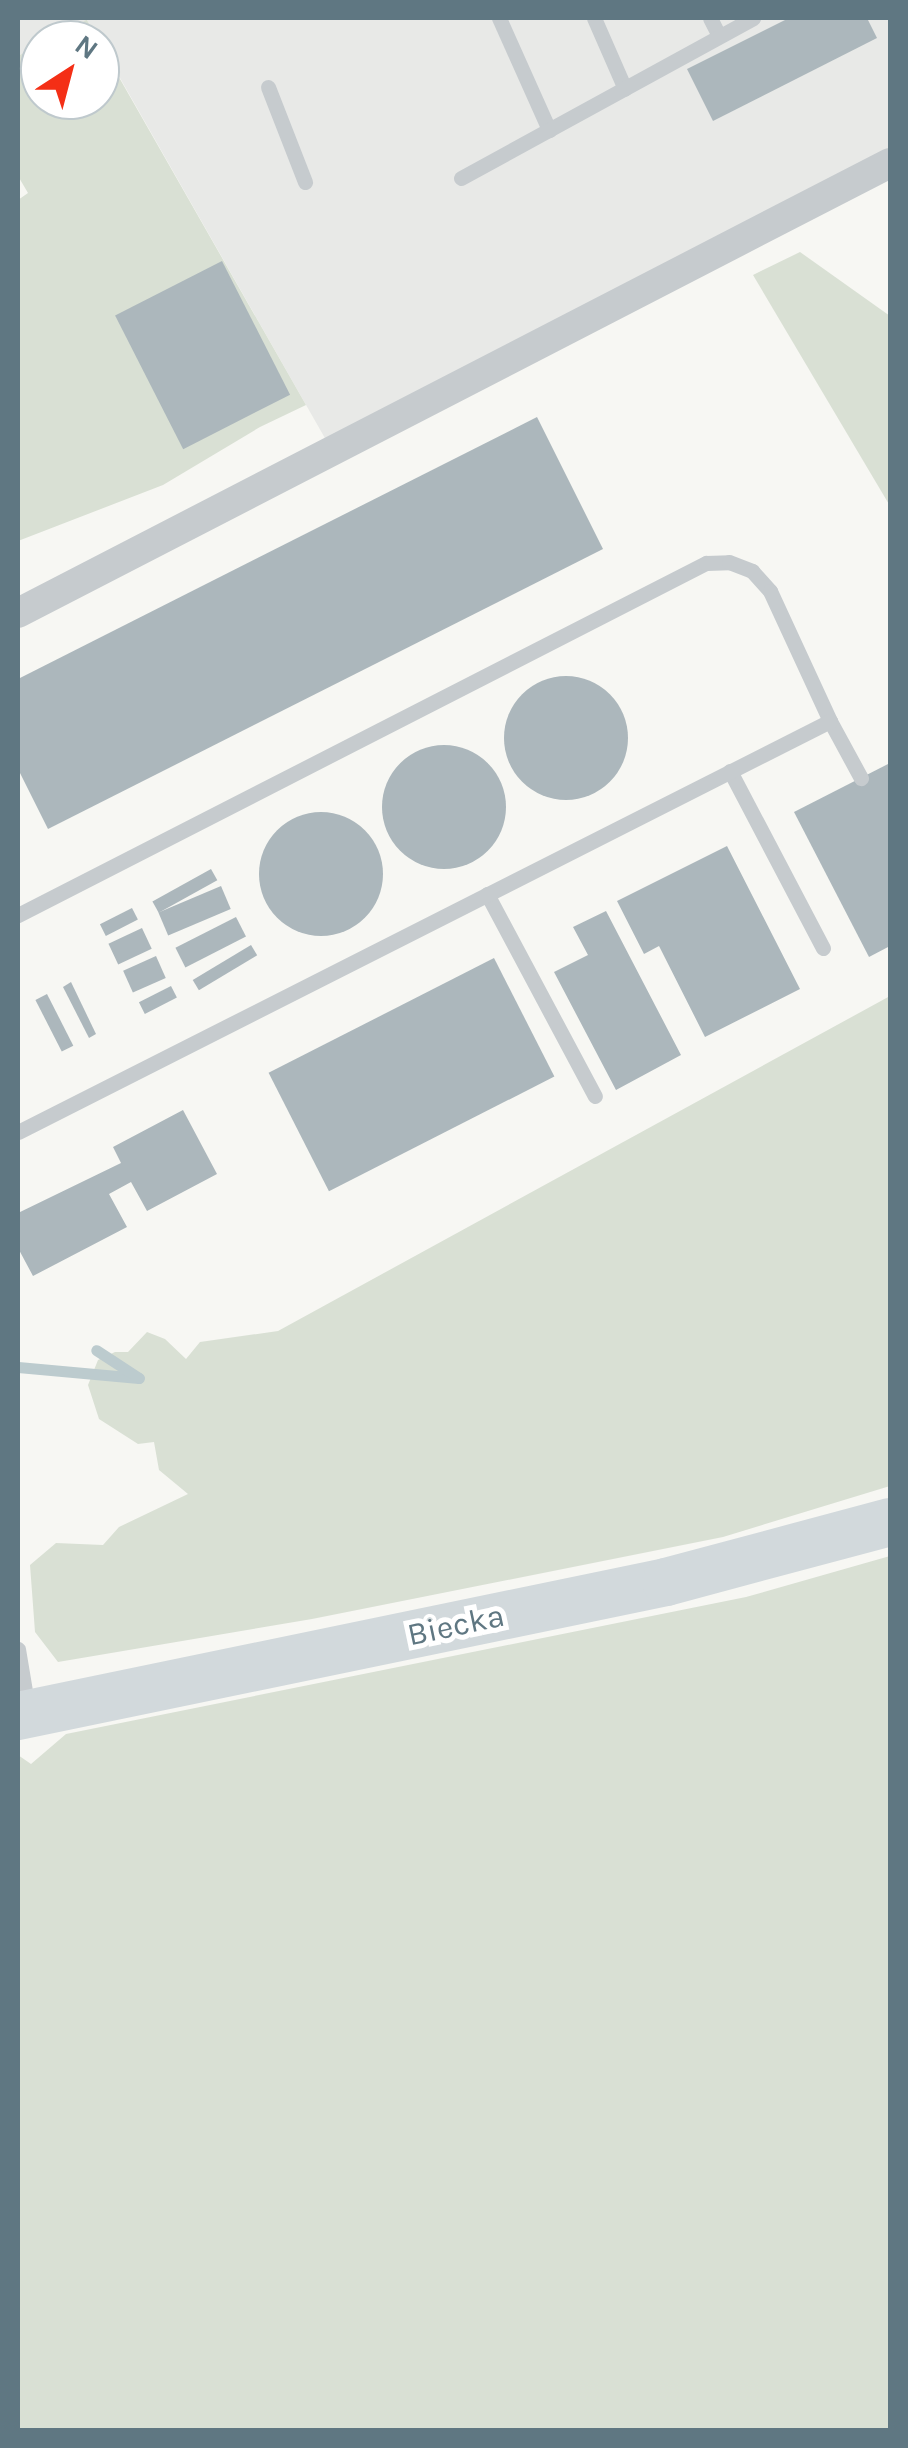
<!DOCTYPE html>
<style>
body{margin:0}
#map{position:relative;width:908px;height:2448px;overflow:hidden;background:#f7f7f3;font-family:Karla,sans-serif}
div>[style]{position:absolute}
.built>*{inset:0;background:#e8e9e7}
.green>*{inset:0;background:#d9e0d4}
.stream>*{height:11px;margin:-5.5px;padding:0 5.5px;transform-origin:5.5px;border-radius:5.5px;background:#bccbce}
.building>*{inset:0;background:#acb7bc;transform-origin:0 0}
.round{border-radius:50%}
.service>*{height:15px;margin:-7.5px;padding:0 7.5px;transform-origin:7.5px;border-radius:7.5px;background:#c6cbce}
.minor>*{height:30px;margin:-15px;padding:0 15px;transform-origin:15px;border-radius:15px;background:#c6cbce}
.primary>*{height:48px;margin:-24px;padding:0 24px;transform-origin:24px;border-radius:24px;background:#d2d9dc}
span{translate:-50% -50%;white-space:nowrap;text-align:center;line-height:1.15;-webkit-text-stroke:10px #fff;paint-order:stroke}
.street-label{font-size:32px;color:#5f7782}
.frame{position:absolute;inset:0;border:20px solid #5f7782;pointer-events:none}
.north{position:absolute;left:20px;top:20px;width:100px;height:100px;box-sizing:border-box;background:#fff;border:2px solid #bfc9cd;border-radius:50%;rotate:36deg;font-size:28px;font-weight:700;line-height:40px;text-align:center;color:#5f7782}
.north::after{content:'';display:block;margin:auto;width:35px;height:45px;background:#f42f16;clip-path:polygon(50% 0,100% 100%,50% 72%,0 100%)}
</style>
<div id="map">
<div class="built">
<div style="clip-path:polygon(18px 18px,890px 18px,890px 150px,326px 440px,87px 20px,40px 40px,40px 44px,18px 56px)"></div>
</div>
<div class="green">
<div style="clip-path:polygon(87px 20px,98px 40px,48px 40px,86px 20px)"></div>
<div style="clip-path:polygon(40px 44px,40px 100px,100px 100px,100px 44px,306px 405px,260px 427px,163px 485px,18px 541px,18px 200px,28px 193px,18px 176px,18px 56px)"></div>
<div style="clip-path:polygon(800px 252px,890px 316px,890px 506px,753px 275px)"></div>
<div style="clip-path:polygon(890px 996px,890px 1486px,723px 1537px,312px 1619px,58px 1662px,35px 1632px,30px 1565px,56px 1543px,103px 1545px,119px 1527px,188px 1494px,159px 1470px,154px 1442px,138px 1444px,99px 1419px,88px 1385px,98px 1360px,115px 1352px,128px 1352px,147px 1332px,165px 1339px,186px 1359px,200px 1342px,278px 1331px)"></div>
<div style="clip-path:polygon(890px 1556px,890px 2430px,18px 2430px,18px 1755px,31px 1764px,66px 1734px,746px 1597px)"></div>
</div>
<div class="stream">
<div style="left:18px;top:1367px;width:121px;rotate:5.2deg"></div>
<div style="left:139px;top:1378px;width:51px;rotate:-146.9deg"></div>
</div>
<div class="building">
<div style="clip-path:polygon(789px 18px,867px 18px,877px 38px,713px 121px,687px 69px)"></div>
<div style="left:222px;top:261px;width:150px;height:120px;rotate:63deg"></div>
<div style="clip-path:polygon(537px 417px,603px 549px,48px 829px,18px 769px,18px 679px)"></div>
<div class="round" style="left:504px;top:676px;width:124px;height:124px"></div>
<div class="round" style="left:382px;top:745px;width:124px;height:124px"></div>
<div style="clip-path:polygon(890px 763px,890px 946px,869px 957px,794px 812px)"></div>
<div class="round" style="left:259px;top:812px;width:124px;height:124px"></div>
<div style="clip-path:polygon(727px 846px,800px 989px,705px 1037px,659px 946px,644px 954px,617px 901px)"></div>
<div style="left:211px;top:869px;width:13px;height:67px;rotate:61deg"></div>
<div style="left:221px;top:886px;width:25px;height:68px;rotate:67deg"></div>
<div style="left:132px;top:908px;width:13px;height:36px;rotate:63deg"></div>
<div style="clip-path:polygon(606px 911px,681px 1055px,616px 1090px,554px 972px,588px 955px,573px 927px)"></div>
<div style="left:236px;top:917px;width:22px;height:68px;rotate:63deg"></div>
<div style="left:142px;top:928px;width:23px;height:37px;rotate:65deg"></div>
<div style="left:251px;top:945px;width:12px;height:68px;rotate:59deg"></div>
<div style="left:156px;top:956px;width:24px;height:36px;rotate:66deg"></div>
<div style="left:494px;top:958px;width:133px;height:253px;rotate:63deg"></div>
<div style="clip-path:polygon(71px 982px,96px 1034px,89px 1038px,63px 987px)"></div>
<div style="left:171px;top:986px;width:13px;height:36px;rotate:63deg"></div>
<div style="left:47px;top:994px;width:58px;height:13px;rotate:63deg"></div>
<div style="clip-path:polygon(183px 1110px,217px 1174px,147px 1211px,131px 1182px,109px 1194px,127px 1227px,33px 1276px,18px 1248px,18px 1213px,121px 1163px,113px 1147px)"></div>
</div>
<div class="service">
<div style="left:499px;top:18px;width:123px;rotate:65.9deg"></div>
<div style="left:594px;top:18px;width:77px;rotate:66.4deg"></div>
<div style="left:710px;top:18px;width:20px;rotate:63deg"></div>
<div style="left:268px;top:87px;width:102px;rotate:68.7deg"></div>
<div style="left:461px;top:178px;width:333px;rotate:-28.7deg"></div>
<div style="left:830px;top:721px;width:65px;rotate:61.5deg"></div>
<div style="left:730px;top:771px;width:200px;rotate:62.3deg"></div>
<div style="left:487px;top:894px;width:229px;rotate:61.9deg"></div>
<div style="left:18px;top:915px;width:773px;rotate:-27.1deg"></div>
<div style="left:706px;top:563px;width:23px;rotate:-2deg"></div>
<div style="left:729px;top:562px;width:25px;rotate:21deg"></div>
<div style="left:752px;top:571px;width:27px;rotate:48deg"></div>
<div style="left:770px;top:591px;width:143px;rotate:65.2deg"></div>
<div style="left:830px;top:721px;width:910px;rotate:153.15deg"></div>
<div style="left:18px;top:1649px;width:61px;rotate:80.5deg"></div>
</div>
<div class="minor">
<div style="left:18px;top:613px;width:981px;rotate:-27.3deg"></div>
</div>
<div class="primary">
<div style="left:18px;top:1716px;width:662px;rotate:-11.68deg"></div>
<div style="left:666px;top:1582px;width:232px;rotate:-15deg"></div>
</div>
<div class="street-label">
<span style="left:456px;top:1626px;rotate:-12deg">Biecka</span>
</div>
<div class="frame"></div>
<div class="north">N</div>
</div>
